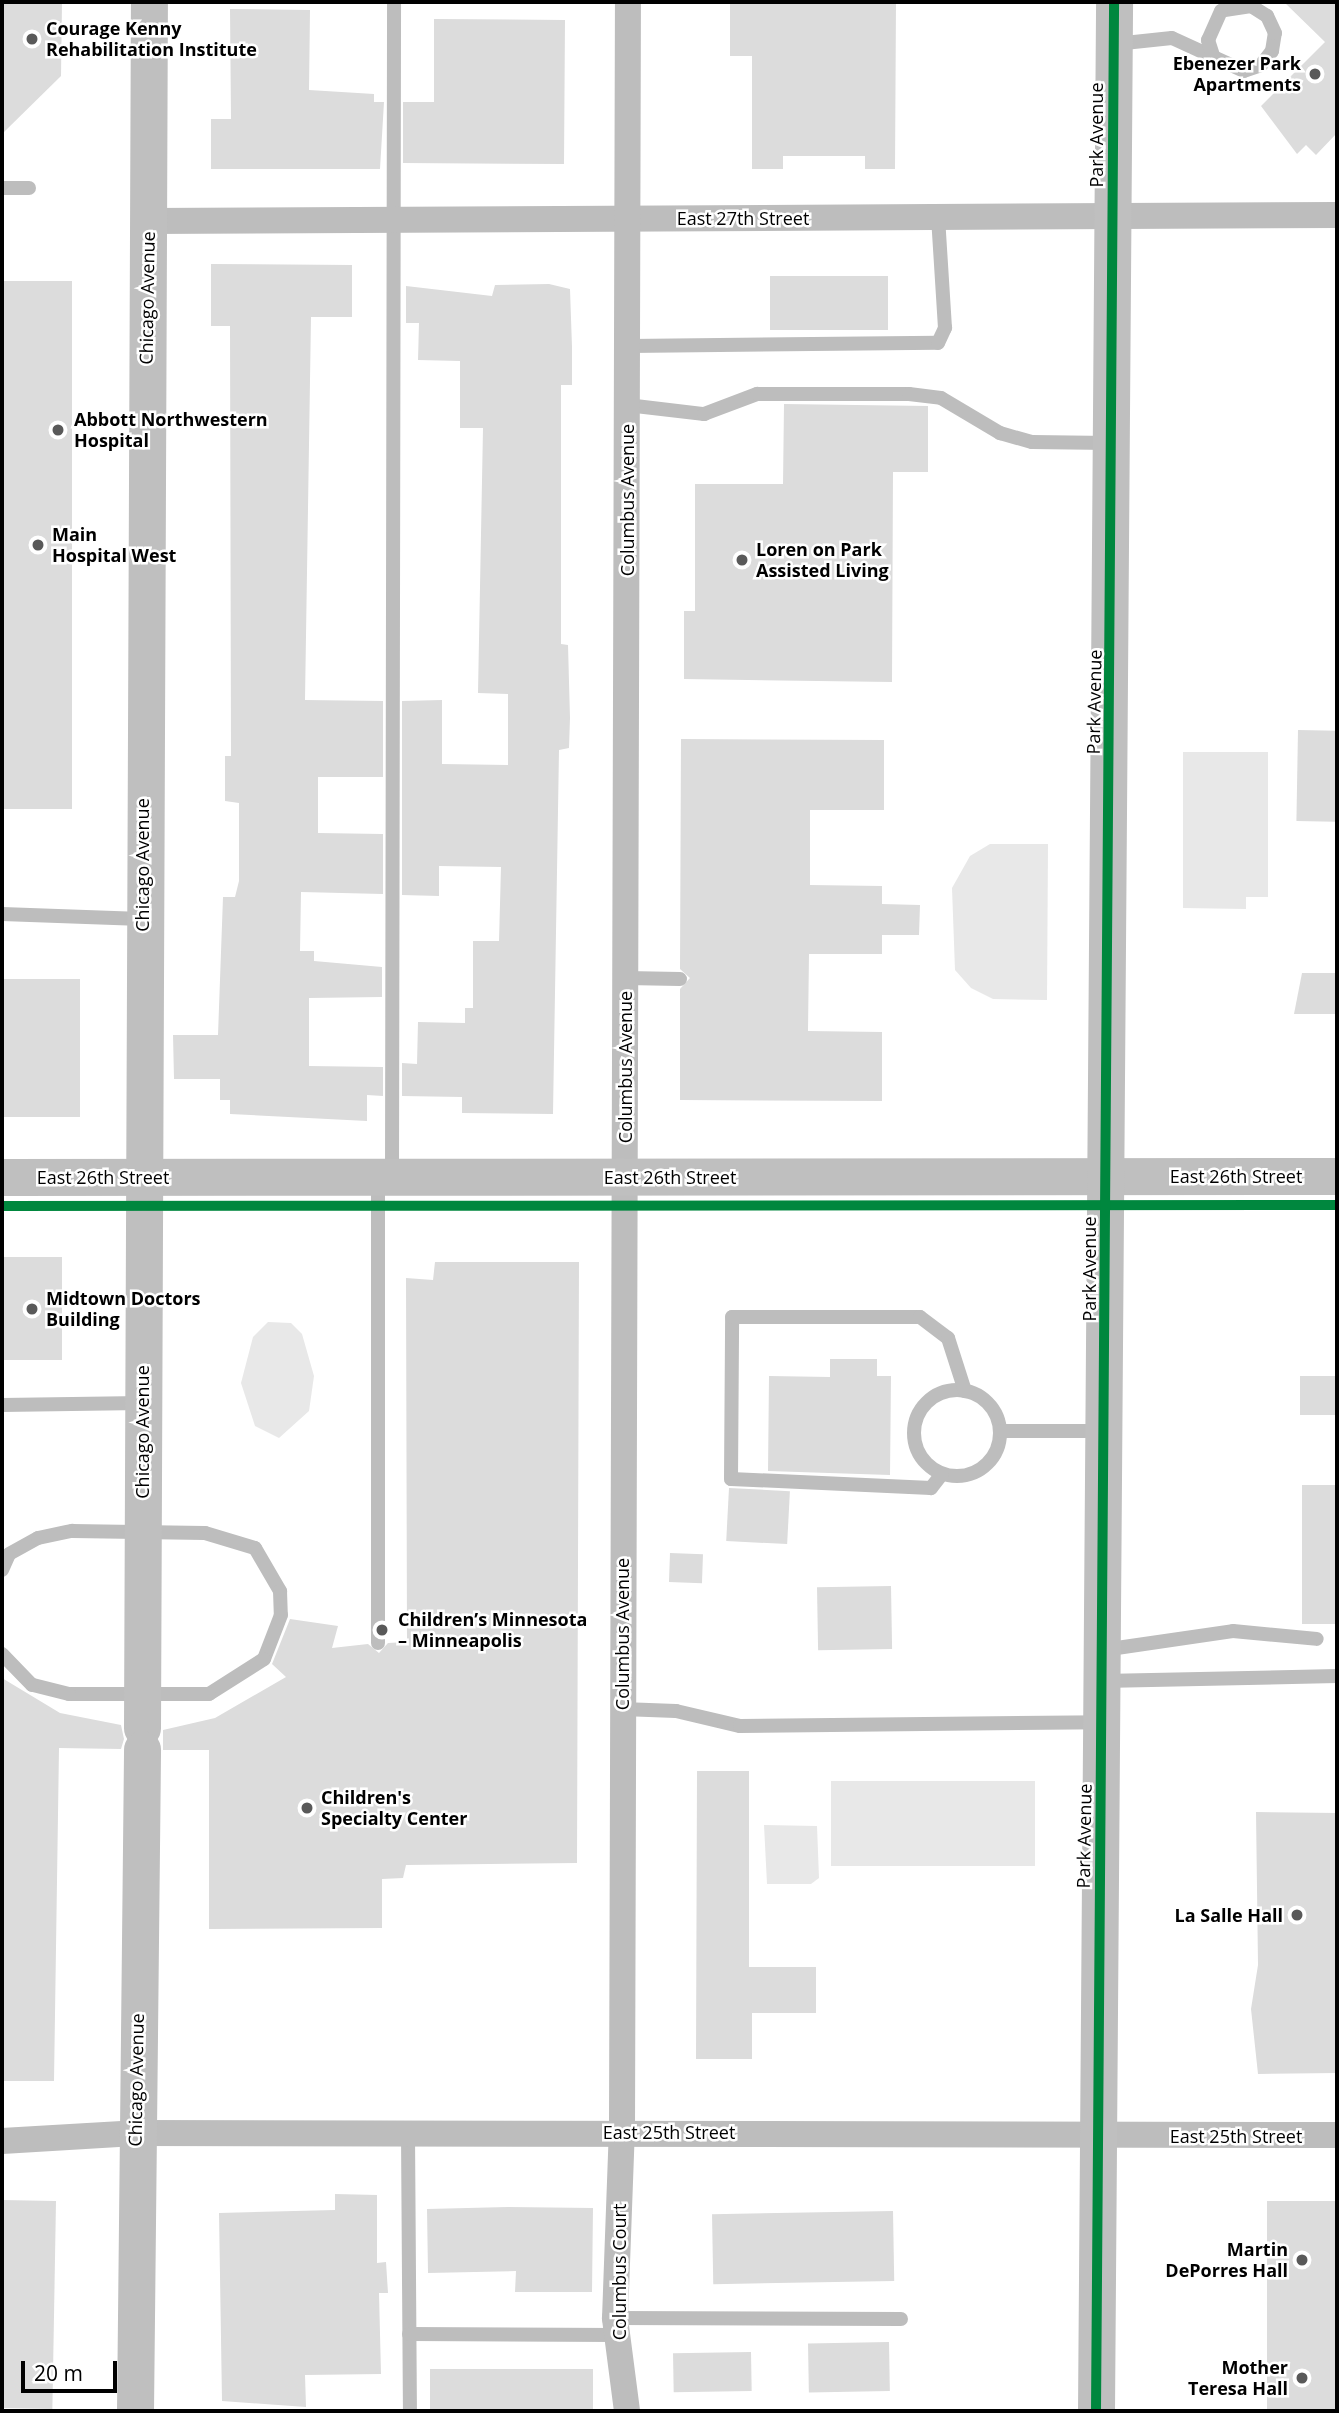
<!DOCTYPE html>
<meta charset="utf-8">
<style>
body{margin:0}
#map{position:relative;width:1339px;height:2413px;overflow:hidden;background:#fff;font-family:"Open Sans",sans-serif}
div>[style]{position:absolute}
.green>*{inset:0;background:#e8e8e8;transform-origin:0 0}
.building>*{inset:0;background:#dcdcdc;transform-origin:0 0}
.lane>*{height:14px;margin:-7px;padding:0 7px;transform-origin:7px;border-radius:7px;background:#bdbdbd}
.lane>.ring{margin:-7px;padding:0;box-sizing:content-box;background:none;border:14px solid #bdbdbd;border-radius:50%}
.street>*{height:26px;margin:-13px;padding:0 13px;transform-origin:13px;border-radius:13px;background:#bdbdbd}
.secondary>*{height:37px;margin:-18.5px;padding:0 18.5px;transform-origin:18.5px;border-radius:18.5px;background:#bfbfbf}
.cycleway>*{height:10px;margin:-5px;padding:0 5px;transform-origin:5px;border-radius:5px;background:#00873e}
.dots>*{width:19px;height:19px;translate:-50% -50%;box-sizing:border-box;border:4px solid #fff;border-radius:50%}
span{translate:-50% -50%;white-space:nowrap;text-align:center;line-height:1.15;-webkit-text-stroke:5px #fff;paint-order:stroke}
.poi-label{font-size:18px;color:#000;font-weight:700}
.left{translate:0 -50%;text-align:left}
.right{translate:-100% -50%;text-align:right}
.street-label{font-size:18px;color:#000}
.frame{position:absolute;inset:0;border:4px solid #000;pointer-events:none}
.scale{position:absolute;left:21px;top:2361px;width:96px;height:32px;box-sizing:border-box;border:4px solid #000;border-top:0;padding-left:9px;font-size:21px;line-height:24px;white-space:nowrap;color:#000;-webkit-text-stroke:5px #fff;paint-order:stroke}
</style>
<div id="map">
<div class="green">
<div style="clip-path:polygon(1183px 752px,1268px 752px,1268px 897px,1246px 897px,1246px 909px,1183px 908px)"></div>
<div style="clip-path:polygon(990px 844px,1048px 844px,1047px 1000px,993px 999px,971px 988px,955px 970px,952px 888px,970px 856px)"></div>
<div style="clip-path:polygon(268px 1322px,291px 1323px,302px 1334px,314px 1376px,309px 1411px,279px 1438px,255px 1426px,241px 1383px,253px 1337px)"></div>
<div style="left:831px;top:1781px;width:204px;height:85px"></div>
<div style="clip-path:polygon(764px 1825px,817px 1826px,819px 1878px,811px 1884px,767px 1884px)"></div>
</div>
<div class="building">
<div style="clip-path:polygon(2px 2px,62px 2px,61px 76px,2px 134px)"></div>
<div style="clip-path:polygon(730px 2px,896px 2px,895px 169px,865px 169px,865px 156px,783px 156px,783px 169px,752px 169px,752px 56px,730px 56px)"></div>
<div style="clip-path:polygon(1284px 2px,1337px 2px,1337px 133px,1316px 155px,1306px 145px,1297px 154px,1261px 106px,1325px 42px)"></div>
<div style="clip-path:polygon(230px 9px,310px 10px,309px 90px,374px 94px,374px 102px,384px 102px,380px 169px,211px 169px,211px 119px,231px 119px)"></div>
<div style="clip-path:polygon(434px 19px,565px 20px,564px 164px,403px 163px,403px 102px,434px 102px)"></div>
<div style="clip-path:polygon(211px 264px,352px 265px,352px 317px,311px 317px,305px 700px,383px 701px,383px 777px,318px 777px,318px 833px,383px 834px,383px 894px,301px 892px,300px 951px,314px 951px,314px 961px,382px 967px,382px 997px,309px 998px,309px 1066px,383px 1067px,383px 1096px,367px 1095px,367px 1121px,230px 1114px,230px 1100px,220px 1100px,220px 1079px,174px 1079px,173px 1035px,218px 1035px,223px 897px,235px 897px,239px 881px,239px 803px,225px 801px,225px 756px,231px 756px,230px 326px,211px 326px)"></div>
<div style="left:888px;top:276px;width:54px;height:118px;rotate:90deg"></div>
<div style="left:2px;top:281px;width:70px;height:528px"></div>
<div style="clip-path:polygon(549px 284px,570px 289px,572px 347px,572px 385px,561px 385px,561px 644px,568px 645px,570px 718px,569px 748px,559px 750px,553px 1114px,462px 1113px,462px 1097px,402px 1096px,402px 1063px,417px 1064px,418px 1022px,465px 1023px,465px 1008px,473px 1008px,473px 941px,499px 941px,501px 867px,439px 866px,439px 896px,402px 895px,402px 701px,442px 700px,442px 764px,508px 765px,508px 694px,478px 693px,483px 428px,460px 428px,460px 361px,418px 360px,419px 323px,406px 323px,406px 286px,492px 296px,495px 285px)"></div>
<div style="clip-path:polygon(784px 404px,928px 406px,928px 472px,893px 472px,892px 682px,684px 679px,684px 611px,695px 611px,695px 484px,783px 484px)"></div>
<div style="left:1298px;top:730px;width:39px;height:91px;rotate:1deg"></div>
<div style="clip-path:polygon(681px 739px,884px 740px,884px 810px,810px 810px,810px 885px,882px 886px,882px 904px,920px 905px,919px 935px,882px 935px,882px 954px,809px 954px,808px 1031px,882px 1032px,882px 1101px,680px 1100px,680px 989px,690px 978px,680px 969px)"></div>
<div style="clip-path:polygon(1302px 973px,1337px 973px,1337px 1014px,1294px 1014px)"></div>
<div style="left:80px;top:979px;width:138px;height:78px;rotate:90deg"></div>
<div style="left:2px;top:1257px;width:60px;height:103px"></div>
<div style="clip-path:polygon(435px 1262px,579px 1262px,577px 1863px,406px 1865px,403px 1878px,382px 1879px,382px 1928px,209px 1929px,209px 1750px,163px 1750px,163px 1730px,215px 1718px,286px 1677px,272px 1664px,290px 1619px,338px 1626px,332px 1648px,368px 1644px,379px 1653px,388px 1643px,407px 1642px,406px 1278px,433px 1280px)"></div>
<div style="clip-path:polygon(830px 1359px,877px 1359px,877px 1376px,891px 1376px,890px 1475px,768px 1471px,769px 1376px,830px 1377px)"></div>
<div style="left:1300px;top:1376px;width:37px;height:39px"></div>
<div style="left:1302px;top:1485px;width:35px;height:139px"></div>
<div style="left:729px;top:1488px;width:61px;height:53px;rotate:3deg"></div>
<div style="left:670px;top:1553px;width:33px;height:29px;rotate:2deg"></div>
<div style="left:891px;top:1586px;width:63px;height:74px;rotate:89deg"></div>
<div style="clip-path:polygon(2px 1678px,60px 1713px,121px 1725px,124px 1739px,121px 1749px,59px 1748px,54px 2081px,2px 2081px)"></div>
<div style="clip-path:polygon(697px 1771px,749px 1771px,749px 1967px,816px 1967px,816px 2013px,752px 2013px,752px 2059px,696px 2059px)"></div>
<div style="clip-path:polygon(1256px 1812px,1337px 1813px,1337px 2073px,1258px 2074px,1251px 2009px,1258px 1965px)"></div>
<div style="clip-path:polygon(335px 2194px,377px 2195px,377px 2263px,386px 2262px,388px 2293px,379px 2293px,381px 2374px,305px 2375px,306px 2407px,222px 2401px,219px 2213px,335px 2210px)"></div>
<div style="left:56px;top:2201px;width:208px;height:54px;rotate:91deg"></div>
<div style="left:1267px;top:2201px;width:70px;height:210px"></div>
<div style="clip-path:polygon(508px 2207px,593px 2208px,592px 2292px,515px 2292px,516px 2271px,428px 2273px,427px 2209px)"></div>
<div style="left:893px;top:2211px;width:70px;height:181px;rotate:89deg"></div>
<div style="left:889px;top:2342px;width:49px;height:81px;rotate:89deg"></div>
<div style="left:751px;top:2352px;width:39px;height:78px;rotate:89deg"></div>
<div style="left:430px;top:2369px;width:163px;height:42px"></div>
</div>
<div class="lane">
<div style="left:1115px;top:44px;width:57px;rotate:-6deg"></div>
<div style="left:1172px;top:38px;width:79px;rotate:24.6deg"></div>
<div style="left:1244px;top:71px;width:18px;rotate:-19deg"></div>
<div style="left:1261px;top:65px;width:18px;rotate:-52deg"></div>
<div style="left:1272px;top:51px;width:18px;rotate:-81deg"></div>
<div style="left:1275px;top:33px;width:19px;rotate:-115deg"></div>
<div style="left:1267px;top:16px;width:19px;rotate:-148deg"></div>
<div style="left:1251px;top:6px;width:30px;rotate:171deg"></div>
<div style="left:1221px;top:11px;width:32px;rotate:114deg"></div>
<div style="left:1208px;top:40px;width:16px;rotate:72deg"></div>
<div style="left:2px;top:188px;width:27px"></div>
<div style="left:629px;top:346px;width:309px;rotate:-0.6deg"></div>
<div style="left:938px;top:343px;width:17px;rotate:-65deg"></div>
<div style="left:945px;top:328px;width:110px;rotate:-93.6deg"></div>
<div style="left:627px;top:405px;width:78px;rotate:6.7deg"></div>
<div style="left:704px;top:414px;width:57px;rotate:-20.7deg"></div>
<div style="left:757px;top:394px;width:152px"></div>
<div style="left:909px;top:394px;width:32px;rotate:7deg"></div>
<div style="left:941px;top:398px;width:69px;rotate:30.7deg"></div>
<div style="left:1000px;top:433px;width:33px;rotate:16deg"></div>
<div style="left:1032px;top:442px;width:77px;rotate:0.7deg"></div>
<div style="left:2px;top:914px;width:140px;rotate:2deg"></div>
<div style="left:626px;top:978px;width:54px;rotate:1.1deg"></div>
<div style="left:392px;top:1176px;width:1174px;rotate:-89.9deg"></div>
<div style="left:378px;top:1178px;width:465px;rotate:90deg"></div>
<div class="ring" style="left:914px;top:1390px;width:72px;height:72px"></div>
<div style="left:2px;top:1405px;width:140px;rotate:-0.8deg"></div>
<div style="left:1001px;top:1431px;width:103px"></div>
<div style="left:942px;top:1474px;width:18px;rotate:128deg"></div>
<div style="left:931px;top:1488px;width:200px;rotate:-177.4deg"></div>
<div style="left:731px;top:1479px;width:162px;rotate:-89.6deg"></div>
<div style="left:732px;top:1317px;width:188px"></div>
<div style="left:920px;top:1317px;width:35px;rotate:37deg"></div>
<div style="left:948px;top:1338px;width:56px;rotate:72.2deg"></div>
<div style="left:2px;top:1570px;width:17px;rotate:-66deg"></div>
<div style="left:9px;top:1554px;width:33px;rotate:-29deg"></div>
<div style="left:38px;top:1538px;width:35px;rotate:-12deg"></div>
<div style="left:72px;top:1531px;width:133px;rotate:0.9deg"></div>
<div style="left:205px;top:1533px;width:52px;rotate:16.7deg"></div>
<div style="left:255px;top:1548px;width:50px;rotate:59.8deg"></div>
<div style="left:280px;top:1591px;width:24px;rotate:88deg"></div>
<div style="left:281px;top:1615px;width:47px;rotate:111.1deg"></div>
<div style="left:264px;top:1659px;width:65px;rotate:147.5deg"></div>
<div style="left:209px;top:1694px;width:140px;rotate:180deg"></div>
<div style="left:69px;top:1694px;width:38px;rotate:-166deg"></div>
<div style="left:32px;top:1685px;width:43px;rotate:-134.1deg"></div>
<div style="left:1103px;top:1650px;width:131px;rotate:-8.3deg"></div>
<div style="left:1233px;top:1631px;width:84px;rotate:5.4deg"></div>
<div style="left:1103px;top:1681px;width:234px;rotate:-1.2deg"></div>
<div style="left:622px;top:1709px;width:54px;rotate:2.1deg"></div>
<div style="left:676px;top:1711px;width:66px;rotate:13.2deg"></div>
<div style="left:740px;top:1726px;width:361px;rotate:-0.6deg"></div>
<div style="left:408px;top:2134px;width:277px;rotate:89.6deg"></div>
<div style="left:615px;top:2318px;width:286px;rotate:0.2deg"></div>
<div style="left:409px;top:2334px;width:207px;rotate:0.3deg"></div>
</div>
<div class="street">
<div style="left:148px;top:221px;width:1189px;rotate:-0.29deg"></div>
<div style="left:2px;top:2141px;width:133px;rotate:-3.4deg"></div>
<div style="left:135px;top:2133px;width:1202px;rotate:0.1deg"></div>
<div style="left:627px;top:2411px;width:94px;rotate:-97.4deg"></div>
<div style="left:615px;top:2318px;width:187px;rotate:-87.9deg"></div>
<div style="left:622px;top:2131px;width:2129px;rotate:-89.84deg"></div>
</div>
<div class="secondary">
<div style="left:2px;top:1177px;width:1335px;rotate:-0.04deg"></div>
<div style="left:142px;top:1728px;width:1726px;rotate:-89.77deg"></div>
<div style="left:135px;top:2411px;width:662px;rotate:-89.39deg"></div>
<div style="left:1096px;top:2411px;width:2409px;rotate:-89.57deg"></div>
</div>
<div class="cycleway">
<div style="left:2px;top:1206px;width:1335px;rotate:-0.04deg"></div>
<div style="left:1096px;top:2411px;width:2409px;rotate:-89.57deg"></div>
</div>
<div class="dots">
<div style="left:32px;top:39px;background:#595959"></div>
<div style="left:1315px;top:74px;background:#595959"></div>
<div style="left:58px;top:430px;background:#595959"></div>
<div style="left:38px;top:545px;background:#595959"></div>
<div style="left:742px;top:560px;background:#595959"></div>
<div style="left:32px;top:1309px;background:#595959"></div>
<div style="left:382px;top:1630px;background:#595959"></div>
<div style="left:307px;top:1808px;background:#595959"></div>
<div style="left:1297px;top:1915px;background:#595959"></div>
<div style="left:1302px;top:2260px;background:#595959"></div>
<div style="left:1302px;top:2378px;background:#595959"></div>
</div>
<div class="poi-label">
<span class="left" style="left:46px;top:39px">Courage Kenny<br>Rehabilitation Institute</span>
<span class="right" style="left:1301px;top:74px">Ebenezer Park<br>Apartments</span>
<span class="left" style="left:74px;top:430px">Abbott Northwestern<br>Hospital</span>
<span class="left" style="left:52px;top:545px">Main<br>Hospital West</span>
<span class="left" style="left:756px;top:560px">Loren on Park<br>Assisted Living</span>
<span class="left" style="left:46px;top:1309px">Midtown Doctors<br>Building</span>
<span class="left" style="left:398px;top:1630px">Children’s Minnesota<br>– Minneapolis</span>
<span class="left" style="left:321px;top:1808px">Children's<br>Specialty Center</span>
<span class="right" style="left:1283px;top:1915px">La Salle Hall</span>
<span class="right" style="left:1288px;top:2260px">Martin<br>DePorres Hall</span>
<span class="right" style="left:1288px;top:2378px">Mother<br>Teresa Hall</span>
</div>
<div class="street-label">
<span style="left:1096px;top:135px;rotate:-90deg">Park Avenue</span>
<span style="left:743px;top:218px">East 27th Street</span>
<span style="left:147px;top:298px;rotate:-89deg">Chicago Avenue</span>
<span style="left:627px;top:500px;rotate:-90deg">Columbus Avenue</span>
<span style="left:1094px;top:702px;rotate:-89deg">Park Avenue</span>
<span style="left:142px;top:865px;rotate:-90deg">Chicago Avenue</span>
<span style="left:625px;top:1067px;rotate:-90deg">Columbus Avenue</span>
<span style="left:1236px;top:1176px">East 26th Street</span>
<span style="left:103px;top:1177px">East 26th Street</span>
<span style="left:670px;top:1177px">East 26th Street</span>
<span style="left:1089px;top:1269px;rotate:-90deg">Park Avenue</span>
<span style="left:142px;top:1432px;rotate:-90deg">Chicago Avenue</span>
<span style="left:622px;top:1634px;rotate:-90deg">Columbus Avenue</span>
<span style="left:1084px;top:1836px;rotate:-89deg">Park Avenue</span>
<span style="left:136px;top:2080px;rotate:-89deg">Chicago Avenue</span>
<span style="left:669px;top:2132px">East 25th Street</span>
<span style="left:1236px;top:2136px">East 25th Street</span>
<span style="left:619px;top:2272px;rotate:-90deg">Columbus Court</span>
</div>
<div class="frame"></div>
<div class="scale">20 m</div>
</div>
